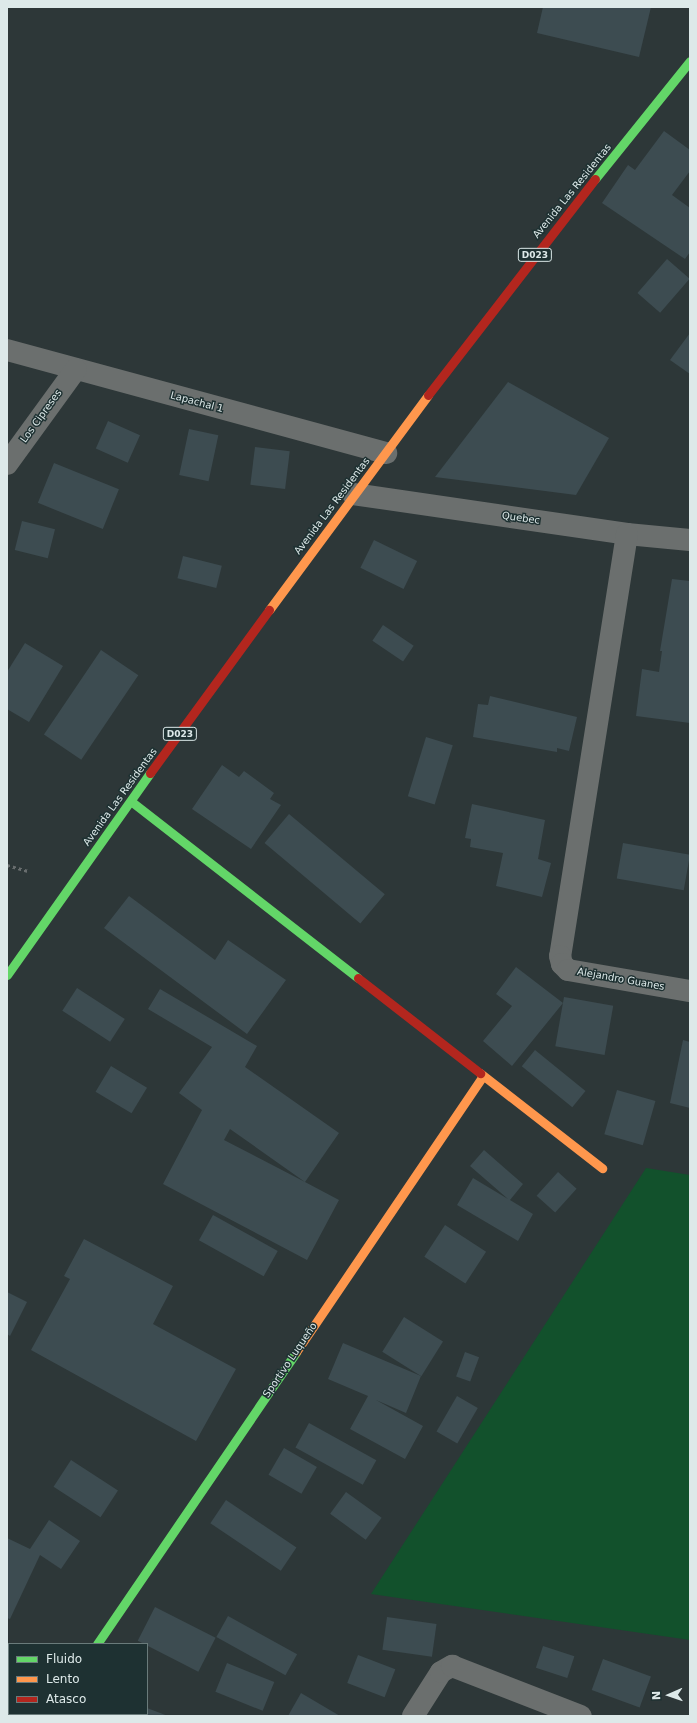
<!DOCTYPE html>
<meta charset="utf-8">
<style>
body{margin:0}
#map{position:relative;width:697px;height:1723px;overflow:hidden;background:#2d3738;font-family:"DejaVu Sans",sans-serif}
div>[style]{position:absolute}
.green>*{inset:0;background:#12512c}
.building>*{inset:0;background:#3d4c51;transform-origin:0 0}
.path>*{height:2.5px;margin-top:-1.25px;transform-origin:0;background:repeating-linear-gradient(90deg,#686d6e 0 3px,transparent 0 6px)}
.street>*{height:22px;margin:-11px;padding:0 11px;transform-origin:11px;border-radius:11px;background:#6b6f6e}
.fast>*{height:9px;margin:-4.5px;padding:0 4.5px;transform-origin:4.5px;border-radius:4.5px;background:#63d668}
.slow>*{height:9px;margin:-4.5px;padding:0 4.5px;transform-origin:4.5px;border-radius:4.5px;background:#ff974d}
.jam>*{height:9px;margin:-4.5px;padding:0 4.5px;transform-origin:4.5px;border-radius:4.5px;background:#b3261e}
span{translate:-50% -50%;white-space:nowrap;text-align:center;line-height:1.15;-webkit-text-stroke:3px #1e3132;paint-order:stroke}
.shield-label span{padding:1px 3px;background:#1e3132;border:1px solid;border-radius:3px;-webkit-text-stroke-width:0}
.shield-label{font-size:9px;color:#dde9e9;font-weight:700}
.street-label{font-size:10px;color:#dde9e9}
.frame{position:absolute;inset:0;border:8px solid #dde9e9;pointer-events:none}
.legend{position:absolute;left:8px;top:1643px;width:140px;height:72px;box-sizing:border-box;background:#1e3132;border:1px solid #6a7b7b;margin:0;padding:5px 7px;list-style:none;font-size:12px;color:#dde9e9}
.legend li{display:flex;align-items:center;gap:8px;height:20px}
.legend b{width:20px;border:1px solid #6a7b7b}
.north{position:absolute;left:649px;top:1675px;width:40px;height:40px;-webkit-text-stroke:3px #1e3132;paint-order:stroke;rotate:268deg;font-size:11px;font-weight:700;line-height:16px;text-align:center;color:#dde9e9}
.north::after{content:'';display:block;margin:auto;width:14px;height:18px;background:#dde9e9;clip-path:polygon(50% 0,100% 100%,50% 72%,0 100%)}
</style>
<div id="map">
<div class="green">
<div style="clip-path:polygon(646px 1168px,690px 1175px,690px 1640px,371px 1594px)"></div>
</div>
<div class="building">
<div style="clip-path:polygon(543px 7px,651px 7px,639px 57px,537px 33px)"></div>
<div style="clip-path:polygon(664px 131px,690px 150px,690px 171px,672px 195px,690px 208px,690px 252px,685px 259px,602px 203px,628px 165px,635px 170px)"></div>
<div style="left:667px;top:259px;width:30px;height:45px;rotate:41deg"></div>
<div style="clip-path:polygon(690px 333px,690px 374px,670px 360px)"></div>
<div style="clip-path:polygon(508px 382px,609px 438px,576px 495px,435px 477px)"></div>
<div style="left:108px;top:421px;width:35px;height:30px;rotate:24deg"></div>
<div style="left:189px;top:429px;width:30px;height:47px;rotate:12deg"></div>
<div style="left:255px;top:447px;width:35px;height:38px;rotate:7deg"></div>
<div style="left:54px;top:463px;width:70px;height:43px;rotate:22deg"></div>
<div style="left:22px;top:521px;width:34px;height:30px;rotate:14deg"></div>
<div style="left:374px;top:540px;width:48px;height:31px;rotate:26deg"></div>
<div style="left:183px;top:556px;width:40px;height:23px;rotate:14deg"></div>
<div style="clip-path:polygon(672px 579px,690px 581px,690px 723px,636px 716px,642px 669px,659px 672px,662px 651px,660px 651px)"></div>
<div style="left:383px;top:625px;width:37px;height:19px;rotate:34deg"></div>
<div style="clip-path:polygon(25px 643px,63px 666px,29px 722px,7px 709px,7px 672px)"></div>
<div style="left:101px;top:650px;width:45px;height:102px;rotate:34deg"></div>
<div style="clip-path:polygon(490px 696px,577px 717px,569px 751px,557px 748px,557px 752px,473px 737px,478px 704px,488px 705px)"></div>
<div style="left:426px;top:737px;width:28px;height:62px;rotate:17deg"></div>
<div style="clip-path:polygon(222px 765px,239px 777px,244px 771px,274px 793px,270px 799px,281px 805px,251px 849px,192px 809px)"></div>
<div style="clip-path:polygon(472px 804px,545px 820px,538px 859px,551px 863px,542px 897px,496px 886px,503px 853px,470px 847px,471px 839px,465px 838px)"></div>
<div style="left:289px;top:814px;width:125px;height:38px;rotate:40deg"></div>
<div style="left:623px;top:843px;width:68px;height:36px;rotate:10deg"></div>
<div style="clip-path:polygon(129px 896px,215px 960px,228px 940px,286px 980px,247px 1034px,104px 928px)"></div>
<div style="clip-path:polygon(516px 967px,563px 1003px,512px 1066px,483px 1041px,512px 1006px,496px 994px)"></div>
<div style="left:77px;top:988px;width:57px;height:27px;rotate:33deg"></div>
<div style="clip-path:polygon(evenodd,160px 989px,257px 1046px,245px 1067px,339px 1133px,305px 1182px,339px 1200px,307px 1260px,163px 1184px,202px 1110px,179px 1093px,212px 1047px,148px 1009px,160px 989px,230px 1129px,305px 1182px,224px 1140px,230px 1129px)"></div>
<div style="left:564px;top:997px;width:50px;height:50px;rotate:10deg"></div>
<div style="clip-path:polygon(683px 1040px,690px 1042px,690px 1108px,670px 1103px)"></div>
<div style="left:535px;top:1050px;width:65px;height:21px;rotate:39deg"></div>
<div style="left:111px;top:1066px;width:42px;height:30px;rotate:31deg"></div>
<div style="left:617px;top:1090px;width:40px;height:46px;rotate:16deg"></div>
<div style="clip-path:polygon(484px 1150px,523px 1184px,510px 1200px,533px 1214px,518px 1241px,457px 1205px,473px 1178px,508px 1199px,470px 1166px)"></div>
<div style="left:558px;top:1172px;width:25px;height:32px;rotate:42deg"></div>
<div style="left:213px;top:1215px;width:74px;height:29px;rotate:29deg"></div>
<div style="left:445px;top:1225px;width:49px;height:38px;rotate:33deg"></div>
<div style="clip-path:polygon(84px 1239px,173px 1286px,153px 1324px,236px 1369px,196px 1441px,31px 1350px,70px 1279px,64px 1276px)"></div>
<div style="clip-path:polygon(7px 1292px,27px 1302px,10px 1336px,7px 1334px)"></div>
<div style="left:404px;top:1317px;width:46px;height:41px;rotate:32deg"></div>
<div style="clip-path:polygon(343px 1343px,421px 1376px,406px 1413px,376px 1400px,423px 1426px,405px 1459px,350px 1429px,368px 1396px,328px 1379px)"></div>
<div style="left:465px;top:1352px;width:15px;height:26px;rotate:20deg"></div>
<div style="left:457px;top:1396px;width:24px;height:41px;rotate:30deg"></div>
<div style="left:309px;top:1423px;width:77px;height:28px;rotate:29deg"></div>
<div style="left:284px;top:1448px;width:38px;height:31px;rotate:30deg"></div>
<div style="left:71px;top:1460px;width:56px;height:32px;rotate:33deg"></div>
<div style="left:346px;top:1492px;width:44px;height:27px;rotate:36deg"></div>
<div style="left:226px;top:1500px;width:85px;height:28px;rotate:34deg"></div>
<div style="clip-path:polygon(49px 1520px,80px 1541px,61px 1569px,40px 1555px,10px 1619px,7px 1618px,7px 1538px,30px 1549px)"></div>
<div style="left:155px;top:1607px;width:68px;height:38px;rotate:27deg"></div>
<div style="left:228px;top:1616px;width:79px;height:24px;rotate:29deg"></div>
<div style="left:387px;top:1617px;width:50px;height:33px;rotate:8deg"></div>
<div style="left:543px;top:1646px;width:33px;height:23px;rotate:18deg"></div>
<div style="left:358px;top:1655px;width:40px;height:30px;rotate:21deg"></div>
<div style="left:603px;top:1659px;width:51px;height:33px;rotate:20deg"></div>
<div style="left:227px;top:1663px;width:51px;height:31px;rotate:22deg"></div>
<div style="clip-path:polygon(301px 1693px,340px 1716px,288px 1716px)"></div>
<div style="clip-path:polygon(147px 1708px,168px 1716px,138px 1716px,147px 1714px)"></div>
</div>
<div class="path">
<div style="left:7px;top:865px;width:22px;rotate:16deg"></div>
</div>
<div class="street">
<div style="left:7px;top:350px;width:393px;rotate:15.2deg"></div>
<div style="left:7px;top:464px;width:117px;rotate:-54deg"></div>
<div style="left:353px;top:494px;width:277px;rotate:8.3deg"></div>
<div style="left:627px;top:534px;width:63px;rotate:5.4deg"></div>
<div style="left:627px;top:534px;width:427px;rotate:99deg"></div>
<div style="left:560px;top:956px;width:8px;rotate:76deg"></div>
<div style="left:562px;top:964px;width:8px;rotate:45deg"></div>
<div style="left:568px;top:970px;width:124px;rotate:9.8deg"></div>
<div style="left:49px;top:1716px;width:2px;rotate:-63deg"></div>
<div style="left:413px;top:1716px;width:52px;rotate:-57.5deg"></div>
<div style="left:441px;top:1672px;width:13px;rotate:-29deg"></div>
<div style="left:452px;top:1666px;width:138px;rotate:21.2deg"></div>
</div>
<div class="fast">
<div style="left:595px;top:179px;width:151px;rotate:-51.2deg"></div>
<div style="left:132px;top:802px;width:286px;rotate:37.9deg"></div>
<div style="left:7px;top:975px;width:247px;rotate:-54.7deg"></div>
<div style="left:97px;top:1644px;width:353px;rotate:-55.7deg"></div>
</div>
<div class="slow">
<div style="left:269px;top:610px;width:267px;rotate:-53.5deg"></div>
<div style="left:480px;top:1073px;width:155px;rotate:37.9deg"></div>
<div style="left:296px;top:1352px;width:333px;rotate:-55.9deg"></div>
</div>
<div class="jam">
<div style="left:428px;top:395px;width:273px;rotate:-52.3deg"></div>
<div style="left:150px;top:773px;width:202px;rotate:-53.9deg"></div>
<div style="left:358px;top:978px;width:155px;rotate:37.9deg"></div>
</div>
<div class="shield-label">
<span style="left:535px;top:255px">D023</span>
<span style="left:180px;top:734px">D023</span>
</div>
<div class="street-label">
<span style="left:572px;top:191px;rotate:-51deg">Avenida Las Residentas</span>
<span style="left:197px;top:402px;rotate:15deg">Lapachal 1</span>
<span style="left:41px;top:416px;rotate:-54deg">Los Cipreses</span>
<span style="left:332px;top:506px;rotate:-53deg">Avenida Las Residentas</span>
<span style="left:521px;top:518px;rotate:8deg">Quebec</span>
<span style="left:120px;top:797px;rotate:-54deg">Avenida Las Residentas</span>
<span style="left:621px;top:979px;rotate:10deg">Alejandro Guanes</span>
<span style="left:290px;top:1360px;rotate:-56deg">Sportivo Luqueño</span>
</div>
<div class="frame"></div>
<ul class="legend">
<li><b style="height:5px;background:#63d668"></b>Fluido</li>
<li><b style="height:5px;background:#ff974d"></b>Lento</li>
<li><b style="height:5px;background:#b3261e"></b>Atasco</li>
</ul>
<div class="north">N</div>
</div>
